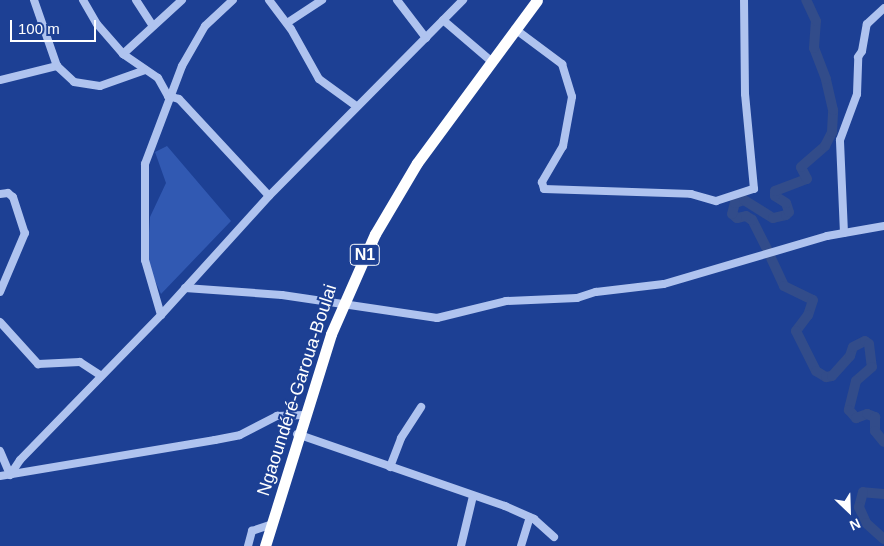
<!DOCTYPE html>
<meta charset="utf-8">
<style>
body{margin:0}
#map{position:relative;width:884px;height:546px;overflow:hidden;background:#1d4094;font-family:Helvetica,sans-serif}
div>[style]{position:absolute}
.green>*{inset:0;background:#3159b2}
.river>*{height:10px;margin:-5px;padding:0 5px;transform-origin:5px;border-radius:5px;background:#324c8a}
.minor>*{height:8px;margin:-4px;padding:0 4px;transform-origin:4px;border-radius:4px;background:#afc3ef}
.highway>*{height:11px;margin:-5.5px;padding:0 5.5px;transform-origin:5.5px;border-radius:5.5px;background:#fff}
span{translate:-50% -50%;white-space:nowrap;text-align:center;line-height:1.15;-webkit-text-stroke:4px #1d4094;paint-order:stroke}
.shield-label span{padding:1px 4px;background:#1d4094;border:1px solid;border-radius:4px;-webkit-text-stroke-width:0}
.shield-label{font-size:16px;color:#fff;font-weight:700}
.street-label{font-size:18px;color:#fff}
.north{position:absolute;left:824px;top:486px;width:50px;height:50px;-webkit-text-stroke:4px #1d4094;paint-order:stroke;rotate:156deg;font-size:14px;font-weight:700;line-height:20px;text-align:center;color:#fff}
.north::after{content:'';display:block;margin:auto;width:18px;height:22px;background:#fff;clip-path:polygon(50% 0,100% 100%,50% 72%,0 100%)}
.scale{position:absolute;left:10px;top:20px;width:86px;height:22px;box-sizing:border-box;border:2px solid #fff;border-top:0;padding-left:6px;font-size:15px;line-height:18px;white-space:nowrap;color:#fff;-webkit-text-stroke:4px #1d4094;paint-order:stroke}
</style>
<div id="map">
<div class="green">
<div style="clip-path:polygon(167px 146px,231px 221px,161px 294px,147px 263px,150px 217px,166px 183px,155px 152px)"></div>
</div>
<div class="river">
<div style="left:767px;top:249px;width:33px;rotate:-117deg"></div>
<div style="left:752px;top:220px;width:7px;rotate:-146deg"></div>
<div style="left:746px;top:216px;width:9px;rotate:167deg"></div>
<div style="left:737px;top:218px;width:6px;rotate:-141deg"></div>
<div style="left:732px;top:214px;width:11px;rotate:-75deg"></div>
<div style="left:735px;top:203px;width:9px;rotate:-18deg"></div>
<div style="left:744px;top:200px;width:34px;rotate:32deg"></div>
<div style="left:773px;top:218px;width:13px;rotate:-13deg"></div>
<div style="left:786px;top:215px;width:4px;rotate:-45deg"></div>
<div style="left:789px;top:212px;width:9px;rotate:-108deg"></div>
<div style="left:786px;top:203px;width:13px;rotate:-148deg"></div>
<div style="left:775px;top:196px;width:5px;rotate:-90deg"></div>
<div style="left:775px;top:191px;width:34px;rotate:-21deg"></div>
<div style="left:807px;top:179px;width:13px;rotate:-117deg"></div>
<div style="left:801px;top:167px;width:32px;rotate:-41deg"></div>
<div style="left:825px;top:146px;width:16px;rotate:-63deg"></div>
<div style="left:832px;top:132px;width:22px;rotate:-87deg"></div>
<div style="left:833px;top:110px;width:32px;rotate:-103deg"></div>
<div style="left:826px;top:79px;width:33px;rotate:-111deg"></div>
<div style="left:814px;top:48px;width:27px;rotate:-86deg"></div>
<div style="left:816px;top:21px;width:23px;rotate:-115deg"></div>
<div style="left:771px;top:258px;width:31px;rotate:65deg"></div>
<div style="left:784px;top:286px;width:32px;rotate:26deg"></div>
<div style="left:813px;top:300px;width:16px;rotate:108deg"></div>
<div style="left:808px;top:315px;width:20px;rotate:127deg"></div>
<div style="left:796px;top:331px;width:45px;rotate:63.4deg"></div>
<div style="left:816px;top:371px;width:12px;rotate:31deg"></div>
<div style="left:826px;top:377px;width:6px;rotate:-9deg"></div>
<div style="left:832px;top:376px;width:27px;rotate:-48deg"></div>
<div style="left:850px;top:356px;width:9px;rotate:-72deg"></div>
<div style="left:853px;top:347px;width:13px;rotate:-27deg"></div>
<div style="left:865px;top:341px;width:5px;rotate:37deg"></div>
<div style="left:869px;top:344px;width:23px;rotate:83deg"></div>
<div style="left:872px;top:367px;width:21px;rotate:139deg"></div>
<div style="left:856px;top:381px;width:30px;rotate:104deg"></div>
<div style="left:849px;top:410px;width:11px;rotate:49deg"></div>
<div style="left:856px;top:418px;width:12px;rotate:-20deg"></div>
<div style="left:867px;top:414px;width:9px;rotate:21deg"></div>
<div style="left:875px;top:417px;width:14px;rotate:90deg"></div>
<div style="left:875px;top:431px;width:14px;rotate:51deg"></div>
<div style="left:884px;top:494px;width:21px;rotate:-175deg"></div>
<div style="left:863px;top:492px;width:16px;rotate:105deg"></div>
<div style="left:859px;top:507px;width:17px;rotate:66deg"></div>
<div style="left:866px;top:523px;width:24px;rotate:42deg"></div>
</div>
<div class="minor">
<div style="left:34px;top:0;width:70px;rotate:70.8deg"></div>
<div style="left:57px;top:66px;width:23px;rotate:43deg"></div>
<div style="left:74px;top:82px;width:26px;rotate:9deg"></div>
<div style="left:100px;top:86px;width:48px;rotate:-19.6deg"></div>
<div style="left:83px;top:0;width:28px;rotate:60deg"></div>
<div style="left:97px;top:24px;width:40px;rotate:49deg"></div>
<div style="left:136px;top:0;width:31px;rotate:57deg"></div>
<div style="left:182px;top:0;width:80px;rotate:137.5deg"></div>
<div style="left:123px;top:54px;width:42px;rotate:34.4deg"></div>
<div style="left:158px;top:78px;width:21px;rotate:61deg"></div>
<div style="left:168px;top:96px;width:11px;rotate:15deg"></div>
<div style="left:179px;top:99px;width:132px;rotate:47.1deg"></div>
<div style="left:269px;top:0;width:36px;rotate:53deg"></div>
<div style="left:291px;top:29px;width:57px;rotate:60.8deg"></div>
<div style="left:319px;top:79px;width:46px;rotate:36.1deg"></div>
<div style="left:397px;top:0;width:48px;rotate:52.7deg"></div>
<div style="left:443px;top:20px;width:63px;rotate:40.5deg"></div>
<div style="left:287px;top:23px;width:42px;rotate:-33.3deg"></div>
<div style="left:515px;top:29px;width:59px;rotate:36.7deg"></div>
<div style="left:562px;top:64px;width:34px;rotate:73deg"></div>
<div style="left:572px;top:97px;width:50px;rotate:100.4deg"></div>
<div style="left:563px;top:146px;width:42px;rotate:120.3deg"></div>
<div style="left:542px;top:182px;width:7px;rotate:74deg"></div>
<div style="left:544px;top:189px;width:147px;rotate:1.9deg"></div>
<div style="left:691px;top:194px;width:26px;rotate:16deg"></div>
<div style="left:716px;top:201px;width:40px;rotate:-18deg"></div>
<div style="left:754px;top:189px;width:95px;rotate:-95.4deg"></div>
<div style="left:745px;top:94px;width:94px;rotate:-90.6deg"></div>
<div style="left:0;top:80px;width:59px;rotate:-13.8deg"></div>
<div style="left:0;top:194px;width:8px;rotate:-7deg"></div>
<div style="left:8px;top:193px;width:6px;rotate:39deg"></div>
<div style="left:13px;top:197px;width:38px;rotate:72deg"></div>
<div style="left:25px;top:233px;width:64px;rotate:113deg"></div>
<div style="left:844px;top:233px;width:93px;rotate:-92.5deg"></div>
<div style="left:840px;top:140px;width:49px;rotate:-69.7deg"></div>
<div style="left:857px;top:94px;width:37px;rotate:-88deg"></div>
<div style="left:858px;top:57px;width:7px;rotate:-56deg"></div>
<div style="left:862px;top:51px;width:27px;rotate:-80deg"></div>
<div style="left:867px;top:24px;width:23px;rotate:-43deg"></div>
<div style="left:185px;top:288px;width:97px;rotate:4.1deg"></div>
<div style="left:282px;top:295px;width:157px;rotate:8.4deg"></div>
<div style="left:437px;top:318px;width:71px;rotate:-13.8deg"></div>
<div style="left:506px;top:301px;width:71px;rotate:-2.4deg"></div>
<div style="left:577px;top:298px;width:20px;rotate:-18deg"></div>
<div style="left:596px;top:292px;width:68px;rotate:-6.7deg"></div>
<div style="left:664px;top:284px;width:170px;rotate:-16.4deg"></div>
<div style="left:827px;top:236px;width:58px;rotate:-10deg"></div>
<div style="left:161px;top:315px;width:57px;rotate:-106.2deg"></div>
<div style="left:145px;top:260px;width:96px;rotate:-90deg"></div>
<div style="left:145px;top:164px;width:105px;rotate:-69.3deg"></div>
<div style="left:182px;top:66px;width:46px;rotate:-60.1deg"></div>
<div style="left:205px;top:26px;width:38px;rotate:-43deg"></div>
<div style="left:0;top:322px;width:57px;rotate:47.9deg"></div>
<div style="left:38px;top:364px;width:42px;rotate:-2.7deg"></div>
<div style="left:80px;top:362px;width:24px;rotate:33deg"></div>
<div style="left:297px;top:434px;width:220px;rotate:19.1deg"></div>
<div style="left:505px;top:506px;width:32px;rotate:24deg"></div>
<div style="left:534px;top:519px;width:27px;rotate:42deg"></div>
<div style="left:0;top:451px;width:26px;rotate:67deg"></div>
<div style="left:390px;top:467px;width:31px;rotate:-69deg"></div>
<div style="left:401px;top:438px;width:37px;rotate:-57deg"></div>
<div style="left:10px;top:475px;width:18px;rotate:-56deg"></div>
<div style="left:20px;top:460px;width:202px;rotate:-45.8deg"></div>
<div style="left:161px;top:315px;width:161px;rotate:-47.8deg"></div>
<div style="left:269px;top:196px;width:276px;rotate:-45.3deg"></div>
<div style="left:0;top:476px;width:218px;rotate:-9.5deg"></div>
<div style="left:215px;top:440px;width:25px;rotate:-11deg"></div>
<div style="left:240px;top:435px;width:42px;rotate:-27.2deg"></div>
<div style="left:277px;top:416px;width:27px;rotate:-2deg"></div>
<div style="left:248px;top:546px;width:16px;rotate:-75deg"></div>
<div style="left:252px;top:531px;width:21px;rotate:-19deg"></div>
<div style="left:461px;top:546px;width:51px;rotate:-76.5deg"></div>
<div style="left:521px;top:546px;width:30px;rotate:-73deg"></div>
</div>
<div class="highway">
<div style="left:265px;top:546px;width:222px;rotate:-72.7deg"></div>
<div style="left:331px;top:334px;width:109px;rotate:-66.3deg"></div>
<div style="left:375px;top:234px;width:82px;rotate:-59.4deg"></div>
<div style="left:417px;top:163px;width:202px;rotate:-53.6deg"></div>
</div>
<div class="shield-label">
<span style="left:365px;top:255px">N1</span>
</div>
<div class="street-label">
<span style="left:297px;top:390px;rotate:-72deg">Ngaoundéré-Garoua-Boulai</span>
</div>
<div class="north">N</div>
<div class="scale">100 m</div>
</div>
